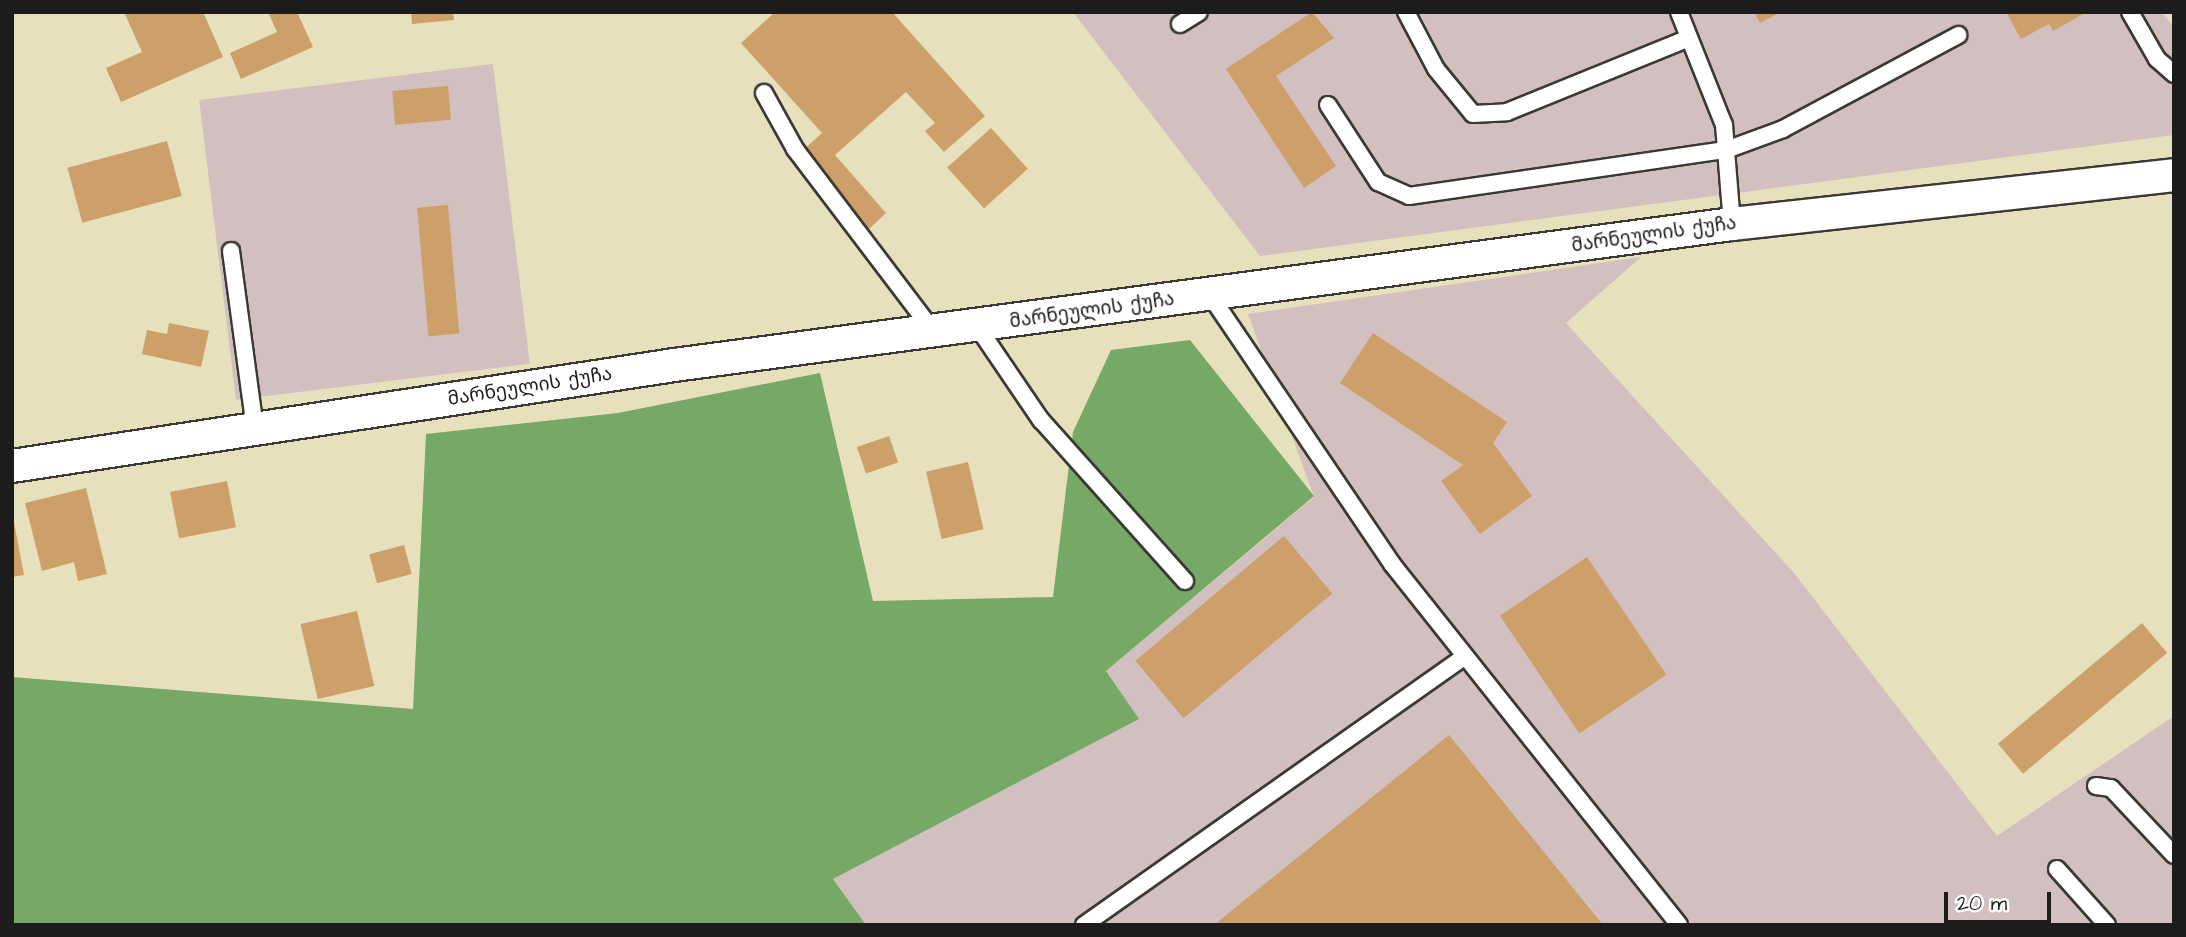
<!DOCTYPE html>
<meta charset="utf-8">
<style>
body{margin:0}
#map{position:relative;width:2186px;height:937px;overflow:hidden;background:#e7e0bc;font-family:"Architects Daughter","Noto Sans Georgian",sans-serif}
div>[style]{position:absolute}
.industrial>*{inset:0;background:#d2bfc0;transform-origin:0 0}
.forest>*{inset:0;background:#76a965}
.building>*{inset:0;background:#cd9f69;transform-origin:0 0}
.roads{filter:drop-shadow(2px 0 #3a3934) drop-shadow(-2px 0 #3a3934) drop-shadow(0 2px #3a3934) drop-shadow(0 -2px #3a3934)}
.service>*{height:16px;margin:-8px;padding:0 8px;transform-origin:8px;border-radius:8px;background:#fff}
.minor>*{height:32px;margin:-16px;padding:0 16px;transform-origin:16px;border-radius:16px;background:#fff}
span{translate:-50% -50%;white-space:nowrap;text-align:center;line-height:1.15;-webkit-text-stroke:6px #fff;paint-order:stroke}
.street-label{font-size:19px;color:#1c1c1c}
.frame{position:absolute;inset:0;border:14px solid #1c1c1c;pointer-events:none}
.scale{position:absolute;left:1944px;top:892px;width:107px;height:32px;box-sizing:border-box;border:4px solid #1c1c1c;border-top:0;padding-left:9px;font-size:21px;line-height:24px;white-space:nowrap;color:#1c1c1c;-webkit-text-stroke:5px #fff;paint-order:stroke}
</style>
<div id="map">
<div class="industrial">
<div style="clip-path:polygon(1073px 12px,2162px 12px,2174px 27px,2174px 135px,1260px 256px)"></div>
<div style="left:493px;top:64px;width:302px;height:296px;rotate:83deg"></div>
<div style="clip-path:polygon(1641px 257px,1566px 323px,1794px 573px,1997px 836px,2174px 716px,2174px 925px,866px 925px,833px 879px,1138px 719px,1106px 671px,1314px 497px,1248px 314px)"></div>
</div>
<div class="forest">
<div style="clip-path:polygon(1190px 340px,1314px 496px,1106px 671px,1139px 719px,833px 879px,866px 925px,12px 925px,12px 677px,413px 709px,426px 434px,618px 413px,820px 373px,873px 601px,1053px 597px,1073px 432px,1111px 350px)"></div>
</div>
<div class="building">
<div style="clip-path:polygon(124px 12px,203px 12px,223px 57px,121px 102px,106px 68px,142px 52px)"></div>
<div style="clip-path:polygon(268px 12px,297px 12px,313px 47px,241px 79px,230px 53px,277px 32px)"></div>
<div style="clip-path:polygon(411px 12px,453px 12px,454px 20px,412px 24px)"></div>
<div style="clip-path:polygon(775px 12px,892px 12px,985px 116px,944px 152px,925px 131px,935px 123px,906px 92px,835px 155px,886px 213px,869px 229px,801px 152px,822px 133px,741px 43px)"></div>
<div style="clip-path:polygon(1312px 12px,1334px 38px,1276px 76px,1336px 166px,1304px 188px,1226px 69px)"></div>
<div style="clip-path:polygon(1754px 12px,1781px 12px,1760px 23px)"></div>
<div style="clip-path:polygon(2006px 12px,2087px 12px,2053px 31px,2049px 24px,2021px 39px)"></div>
<div style="left:448px;top:86px;width:34px;height:56px;rotate:85deg"></div>
<div style="left:991px;top:128px;width:55px;height:59px;rotate:48deg"></div>
<div style="left:167px;top:141px;width:57px;height:103px;rotate:75deg"></div>
<div style="left:448px;top:205px;width:129px;height:31px;rotate:85deg"></div>
<div style="clip-path:polygon(169px 323px,209px 331px,201px 367px,142px 354px,147px 330px,167px 334px)"></div>
<div style="clip-path:polygon(1373px 333px,1507px 422px,1493px 443px,1532px 496px,1480px 534px,1441px 481px,1463px 465px,1340px 383px)"></div>
<div style="left:889px;top:436px;width:28px;height:34px;rotate:71deg"></div>
<div style="left:968px;top:462px;width:69px;height:43px;rotate:77deg"></div>
<div style="left:227px;top:481px;width:47px;height:58px;rotate:79deg"></div>
<div style="clip-path:polygon(86px 488px,107px 574px,78px 581px,74px 562px,42px 571px,25px 503px)"></div>
<div style="clip-path:polygon(12px 512px,24px 575px,12px 577px)"></div>
<div style="left:1284px;top:536px;width:75px;height:194px;rotate:50deg"></div>
<div style="left:404px;top:545px;width:30px;height:36px;rotate:75deg"></div>
<div style="left:1587px;top:557px;width:142px;height:105px;rotate:56deg"></div>
<div style="left:357px;top:611px;width:77px;height:58px;rotate:77deg"></div>
<div style="left:2142px;top:623px;width:39px;height:188px;rotate:50deg"></div>
<div style="clip-path:polygon(1449px 735px,1603px 925px,1214px 925px)"></div>
</div>
<div class="roads">
<div class="service">
<div style="left:1406px;top:12px;width:64px;rotate:62.2deg"></div>
<div style="left:1436px;top:69px;width:58px;rotate:50.6deg"></div>
<div style="left:1473px;top:114px;width:34px;rotate:-3deg"></div>
<div style="left:1507px;top:112px;width:196px;rotate:-22.1deg"></div>
<div style="left:1679px;top:12px;width:122px;rotate:68.3deg"></div>
<div style="left:1724px;top:125px;width:99px;rotate:85.4deg"></div>
<div style="left:2130px;top:12px;width:54px;rotate:60.1deg"></div>
<div style="left:2157px;top:59px;width:23px;rotate:41deg"></div>
<div style="left:1180px;top:24px;width:22px;rotate:-32deg"></div>
<div style="left:764px;top:93px;width:64px;rotate:61deg"></div>
<div style="left:795px;top:149px;width:228px;rotate:52.8deg"></div>
<div style="left:1328px;top:105px;width:92px;rotate:57deg"></div>
<div style="left:1378px;top:182px;width:34px;rotate:24deg"></div>
<div style="left:1409px;top:196px;width:320px;rotate:-8.3deg"></div>
<div style="left:1726px;top:150px;width:61px;rotate:-20.2deg"></div>
<div style="left:1783px;top:129px;width:199px;rotate:-28.2deg"></div>
<div style="left:231px;top:251px;width:180px;rotate:82.3deg"></div>
<div style="left:1210px;top:295px;width:325px;rotate:55.9deg"></div>
<div style="left:1392px;top:564px;width:461px;rotate:51.5deg"></div>
<div style="left:977px;top:326px;width:114px;rotate:55.8deg"></div>
<div style="left:1041px;top:420px;width:216px;rotate:48.2deg"></div>
<div style="left:2096px;top:786px;width:15px;rotate:8deg"></div>
<div style="left:2111px;top:788px;width:92px;rotate:46.8deg"></div>
<div style="left:2057px;top:869px;width:75px;rotate:48.2deg"></div>
<div style="left:1084px;top:925px;width:465px;rotate:-35.2deg"></div>
</div>
<div class="minor">
<div style="left:12px;top:466px;width:670px;rotate:-8.67deg"></div>
<div style="left:674px;top:365px;width:1067px;rotate:-7.59deg"></div>
<div style="left:1732px;top:224px;width:445px;rotate:-6.3deg"></div>
</div>
</div>
<div class="street-label">
<span style="left:1654px;top:235px;rotate:-8deg">მარნეულის ქუჩა</span>
<span style="left:1092px;top:311px;rotate:-8deg">მარნეულის ქუჩა</span>
<span style="left:530px;top:387px;rotate:-9deg">მარნეულის ქუჩა</span>
</div>
<div class="frame"></div>
<div class="scale">20 m</div>
</div>
